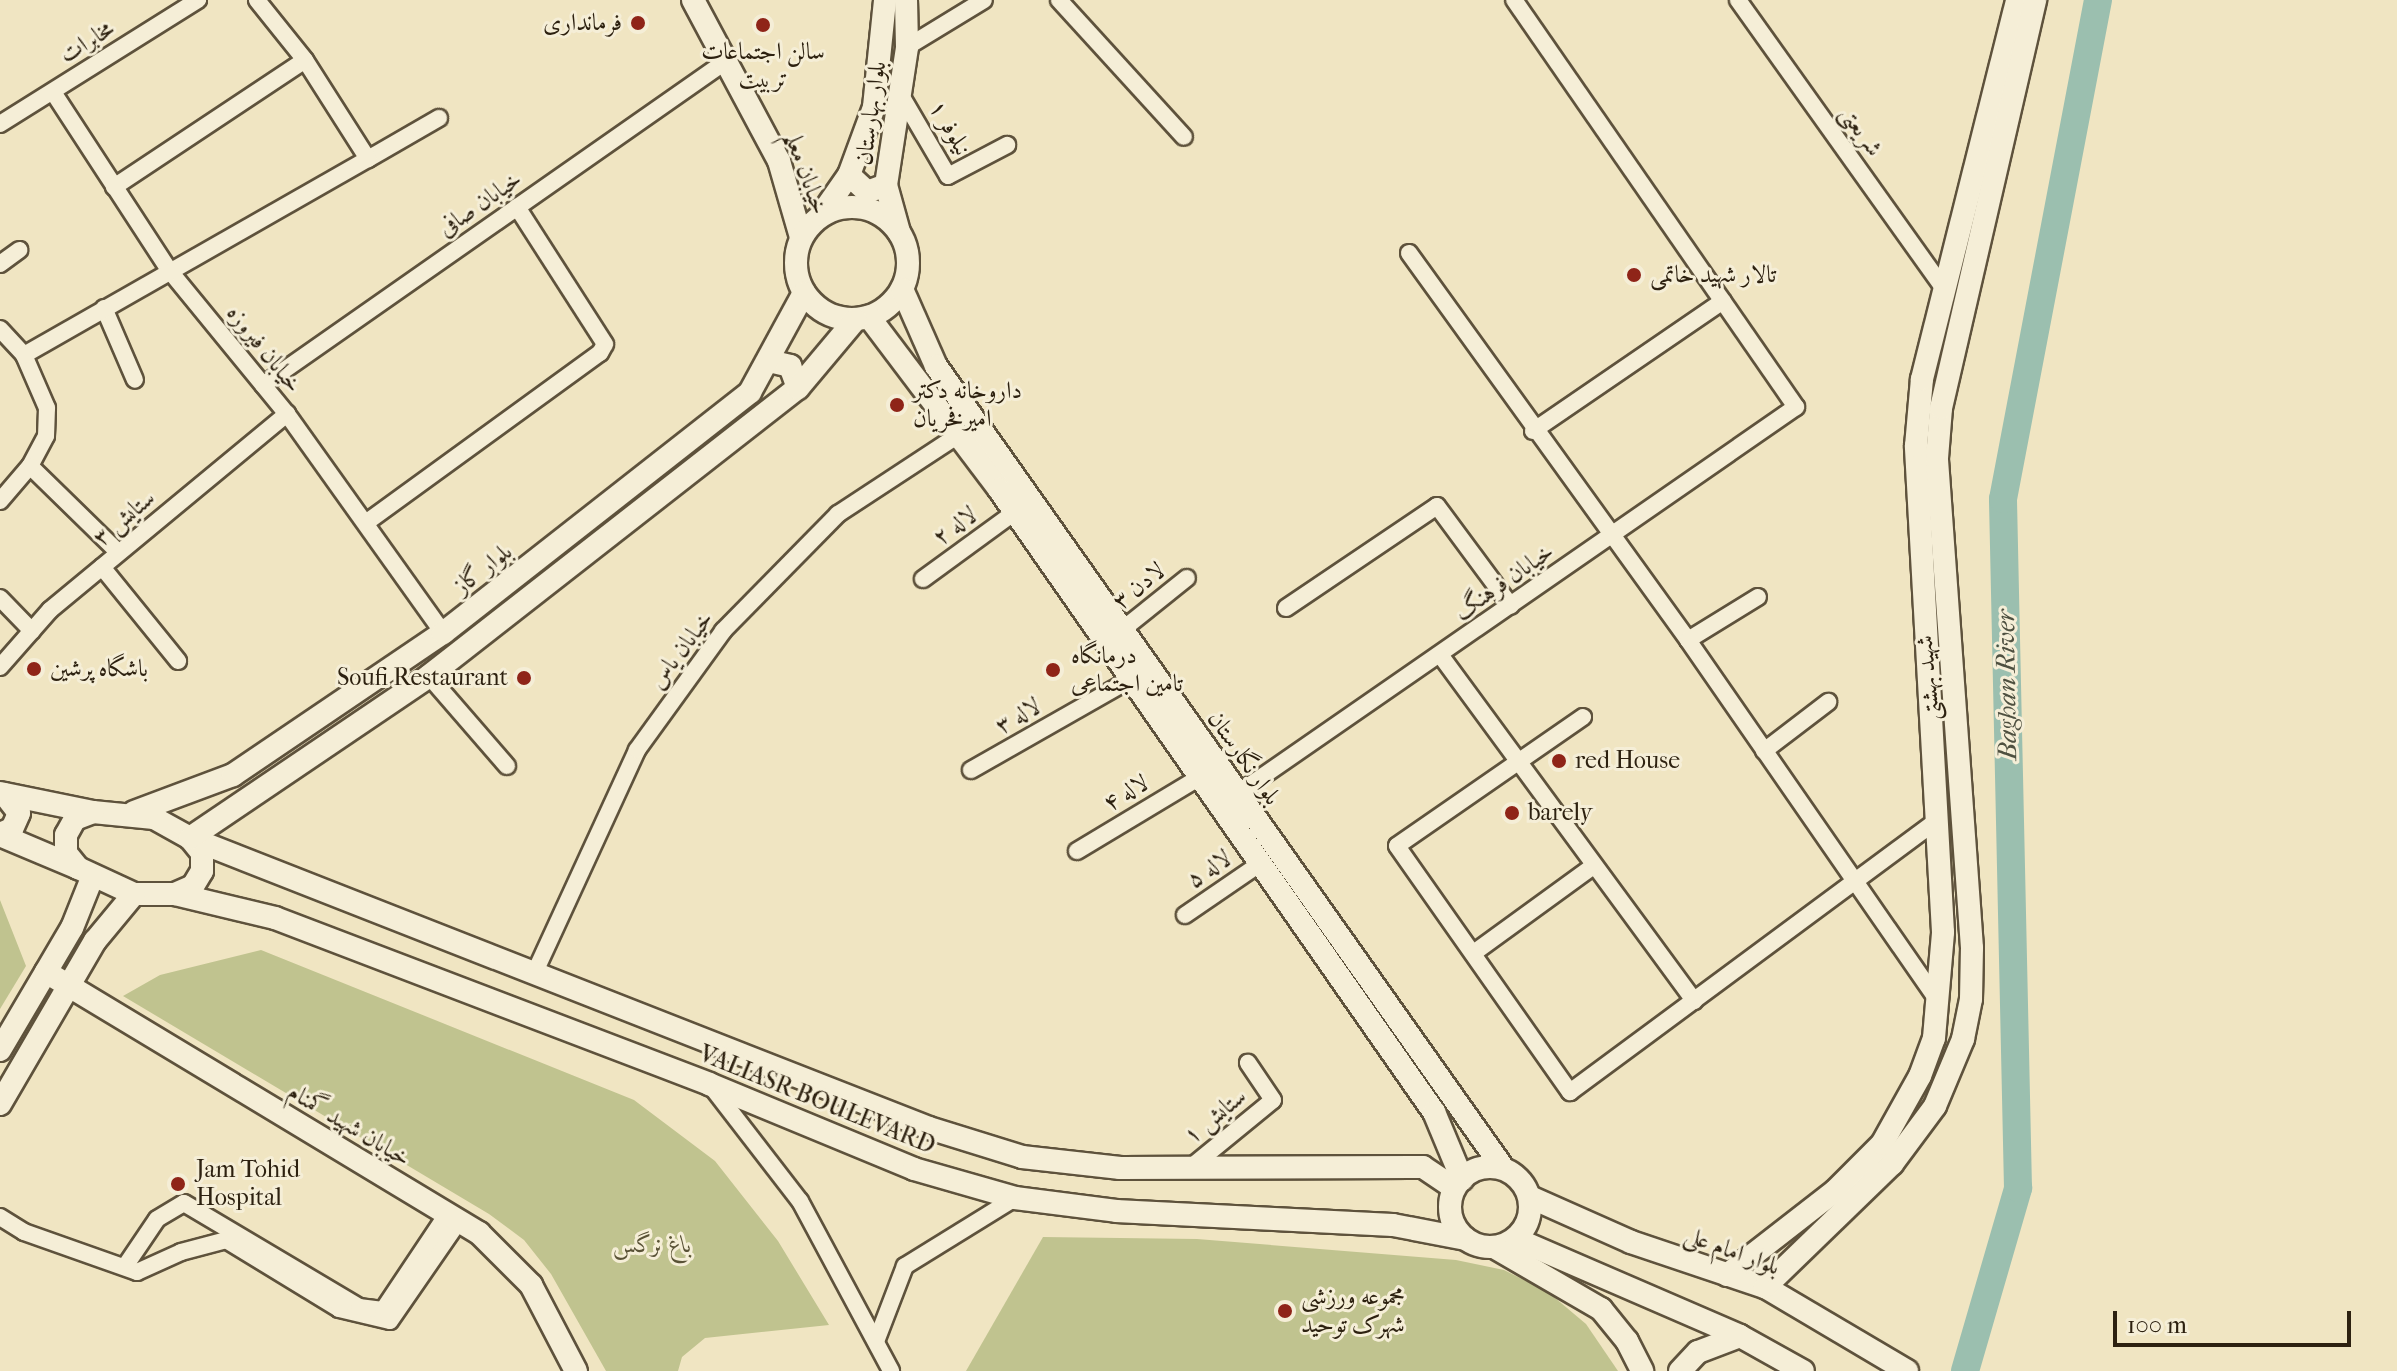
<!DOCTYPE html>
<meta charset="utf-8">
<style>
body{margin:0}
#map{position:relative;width:2397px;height:1371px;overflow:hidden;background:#f0e5c2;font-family:"IM FELL French Canon",Amiri,serif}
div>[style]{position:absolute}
.green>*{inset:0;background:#c0c38f}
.river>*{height:28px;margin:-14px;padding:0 14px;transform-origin:14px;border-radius:14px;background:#9bbfaf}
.roads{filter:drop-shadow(2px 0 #5e523c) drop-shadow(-2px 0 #5e523c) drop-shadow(0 2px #5e523c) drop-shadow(0 -2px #5e523c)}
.street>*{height:16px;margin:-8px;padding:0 8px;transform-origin:8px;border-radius:8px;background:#f5eed7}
.secondary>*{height:22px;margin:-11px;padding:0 11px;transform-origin:11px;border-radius:11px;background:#f5eed7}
.secondary>.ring{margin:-11px;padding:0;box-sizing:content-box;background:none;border:22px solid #f5eed7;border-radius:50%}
.dots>*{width:22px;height:22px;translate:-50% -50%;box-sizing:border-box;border:4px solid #f5eed7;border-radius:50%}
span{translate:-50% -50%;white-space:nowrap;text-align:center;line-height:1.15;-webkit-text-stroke:6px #f5eed7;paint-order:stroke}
.poi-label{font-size:24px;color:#2d2110}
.right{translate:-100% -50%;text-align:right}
.left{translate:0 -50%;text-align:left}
.street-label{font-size:24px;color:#2d2110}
.park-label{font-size:24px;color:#595236;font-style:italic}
.water-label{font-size:26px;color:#4e5040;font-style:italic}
.scale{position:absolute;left:2113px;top:1311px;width:238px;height:36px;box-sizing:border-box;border:4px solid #2d2110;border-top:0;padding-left:10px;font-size:24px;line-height:28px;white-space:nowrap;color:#2d2110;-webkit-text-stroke:6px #f5eed7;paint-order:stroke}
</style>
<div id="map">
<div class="green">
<div style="clip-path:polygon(0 900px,26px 966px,0 1009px)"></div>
<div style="clip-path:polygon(261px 950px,634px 1100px,715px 1161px,778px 1241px,829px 1325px,705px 1338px,682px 1357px,678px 1371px,606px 1371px,551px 1274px,524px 1240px,489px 1214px,123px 996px,160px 975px)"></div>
<div style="clip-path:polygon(1043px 1237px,1197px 1239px,1456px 1260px,1504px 1270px,1548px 1292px,1586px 1324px,1618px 1371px,966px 1371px)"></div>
</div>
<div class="river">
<div style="left:1965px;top:1371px;width:191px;rotate:-73.8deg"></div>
<div style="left:2018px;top:1188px;width:689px;rotate:-91.25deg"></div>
<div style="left:2003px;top:499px;width:508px;rotate:-79.22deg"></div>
</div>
<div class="roads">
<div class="street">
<div style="left:1059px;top:0;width:185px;rotate:47.6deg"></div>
<div style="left:1738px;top:0;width:356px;rotate:54.5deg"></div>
<div style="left:907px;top:47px;width:90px;rotate:-31.4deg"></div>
<div style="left:53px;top:92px;width:212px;rotate:56.9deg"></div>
<div style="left:169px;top:270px;width:186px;rotate:50.7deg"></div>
<div style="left:287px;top:414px;width:269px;rotate:54.5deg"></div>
<div style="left:899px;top:92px;width:97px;rotate:59.7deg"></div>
<div style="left:948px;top:176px;width:67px;rotate:-27.7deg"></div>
<div style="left:0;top:124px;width:234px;rotate:-32.1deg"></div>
<div style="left:368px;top:159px;width:82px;rotate:-30deg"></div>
<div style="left:114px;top:187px;width:229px;rotate:-33.6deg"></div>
<div style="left:1409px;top:253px;width:477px;rotate:54.2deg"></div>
<div style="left:1688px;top:640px;width:441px;rotate:55.3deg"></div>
<div style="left:0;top:264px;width:24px;rotate:-36deg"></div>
<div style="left:104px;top:308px;width:78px;rotate:66.7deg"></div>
<div style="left:0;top:329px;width:35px;rotate:47deg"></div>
<div style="left:24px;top:355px;width:58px;rotate:66.5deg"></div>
<div style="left:47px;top:408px;width:28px;rotate:92deg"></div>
<div style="left:46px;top:436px;width:34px;rotate:118deg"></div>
<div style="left:30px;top:466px;width:123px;rotate:44.3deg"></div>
<div style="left:24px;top:355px;width:396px;rotate:-29.7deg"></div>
<div style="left:368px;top:159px;width:117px;rotate:-122.5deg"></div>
<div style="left:305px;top:60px;width:77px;rotate:-128.7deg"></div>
<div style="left:263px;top:385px;width:565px;rotate:-34.98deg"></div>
<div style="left:1533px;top:431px;width:230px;rotate:-34.4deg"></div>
<div style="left:0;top:501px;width:46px;rotate:-49.4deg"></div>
<div style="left:367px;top:522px;width:288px;rotate:-36deg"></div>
<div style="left:600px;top:353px;width:10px;rotate:-61deg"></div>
<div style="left:605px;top:344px;width:163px;rotate:-122.7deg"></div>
<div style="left:102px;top:567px;width:121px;rotate:51deg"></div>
<div style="left:923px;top:579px;width:114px;rotate:-36.1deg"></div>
<div style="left:0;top:598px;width:46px;rotate:45.9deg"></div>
<div style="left:1286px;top:608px;width:182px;rotate:-34deg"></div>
<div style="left:1437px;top:506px;width:124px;rotate:53.5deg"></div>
<div style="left:1122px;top:630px;width:83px;rotate:-38.7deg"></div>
<div style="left:1688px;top:640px;width:82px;rotate:-31.6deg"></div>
<div style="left:1441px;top:656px;width:428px;rotate:53.7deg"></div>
<div style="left:0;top:667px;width:76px;rotate:-48.7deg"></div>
<div style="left:50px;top:610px;width:308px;rotate:-39.6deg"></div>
<div style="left:429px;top:676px;width:119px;rotate:49.1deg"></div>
<div style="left:1583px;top:717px;width:226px;rotate:145.3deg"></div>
<div style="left:1397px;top:846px;width:301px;rotate:54.9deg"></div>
<div style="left:1570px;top:1092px;width:454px;rotate:-36.5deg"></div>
<div style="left:1764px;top:751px;width:81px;rotate:-37.4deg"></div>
<div style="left:971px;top:770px;width:184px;rotate:-29.6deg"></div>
<div style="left:1237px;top:794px;width:680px;rotate:-34.7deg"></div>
<div style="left:1796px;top:407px;width:495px;rotate:-124.7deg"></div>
<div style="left:1077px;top:851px;width:144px;rotate:-31deg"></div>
<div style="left:1185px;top:915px;width:92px;rotate:-34.4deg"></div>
<div style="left:1475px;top:952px;width:145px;rotate:-36deg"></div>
<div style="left:535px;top:972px;width:244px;rotate:-65.3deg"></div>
<div style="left:637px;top:750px;width:147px;rotate:-54.1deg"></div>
<div style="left:723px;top:631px;width:164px;rotate:-45.5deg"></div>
<div style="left:838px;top:514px;width:146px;rotate:-33.3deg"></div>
<div style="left:711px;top:1086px;width:145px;rotate:52.3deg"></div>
<div style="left:800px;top:1201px;width:193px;rotate:61.8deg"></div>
<div style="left:1190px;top:1168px;width:107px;rotate:-39.3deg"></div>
<div style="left:1273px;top:1100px;width:45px;rotate:-124deg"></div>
<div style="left:0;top:1217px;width:28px;rotate:32deg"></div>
<div style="left:24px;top:1232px;width:120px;rotate:19.5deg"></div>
<div style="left:137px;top:1272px;width:48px;rotate:-24.4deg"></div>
<div style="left:181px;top:1252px;width:47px;rotate:-14.9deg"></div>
<div style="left:226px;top:1240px;width:132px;rotate:31.4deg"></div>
<div style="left:339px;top:1309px;width:52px;rotate:13.2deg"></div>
<div style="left:390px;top:1321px;width:121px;rotate:-55.4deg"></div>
<div style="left:126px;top:1265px;width:55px;rotate:-56deg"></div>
<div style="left:157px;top:1219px;width:31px;rotate:-31deg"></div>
<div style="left:184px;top:1203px;width:204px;rotate:30.7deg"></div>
<div style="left:359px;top:1307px;width:24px;rotate:7deg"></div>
<div style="left:383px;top:1310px;width:115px;rotate:-56.3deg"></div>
<div style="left:877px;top:1339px;width:78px;rotate:-69deg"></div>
<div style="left:905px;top:1266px;width:129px;rotate:-31.7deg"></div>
</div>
<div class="secondary">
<div style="left:693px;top:0;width:183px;rotate:61.9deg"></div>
<div style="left:779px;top:161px;width:79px;rotate:73.9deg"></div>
<div style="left:849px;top:175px;width:25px;rotate:43deg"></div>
<div style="left:867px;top:192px;width:20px;rotate:-20deg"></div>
<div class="ring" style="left:796px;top:207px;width:90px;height:90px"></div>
<div style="left:821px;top:215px;width:49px;rotate:-55deg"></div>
<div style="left:849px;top:175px;width:72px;rotate:-69.8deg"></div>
<div style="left:874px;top:107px;width:108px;rotate:-84.1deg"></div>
<div style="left:899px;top:232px;width:49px;rotate:-105.5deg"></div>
<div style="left:886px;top:185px;width:140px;rotate:-81.3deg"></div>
<div style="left:907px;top:47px;width:47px;rotate:-91.2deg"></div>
<div style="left:902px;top:289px;width:84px;rotate:66.2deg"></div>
<div style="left:936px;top:366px;width:982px;rotate:54.74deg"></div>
<div style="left:869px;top:317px;width:216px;rotate:52.9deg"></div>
<div style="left:999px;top:489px;width:760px;rotate:55.08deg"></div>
<div style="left:1434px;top:1112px;width:73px;rotate:67.3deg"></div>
<div style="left:769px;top:361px;width:22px;rotate:13deg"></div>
<div style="left:790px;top:366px;width:23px;rotate:70deg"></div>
<div style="left:0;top:793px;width:95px;rotate:11.5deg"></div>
<div style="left:93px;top:812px;width:61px;rotate:5.6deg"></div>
<div style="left:154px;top:818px;width:41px;rotate:29.1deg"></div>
<div style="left:190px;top:838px;width:19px;rotate:51deg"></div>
<div style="left:202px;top:853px;width:18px;rotate:90deg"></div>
<div style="left:202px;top:871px;width:17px;rotate:121deg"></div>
<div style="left:193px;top:886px;width:20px;rotate:156deg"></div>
<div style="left:175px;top:894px;width:41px;rotate:180deg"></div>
<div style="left:134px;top:894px;width:62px;rotate:-155.1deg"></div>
<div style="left:78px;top:868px;width:19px;rotate:-129deg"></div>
<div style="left:66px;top:853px;width:18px;rotate:-90deg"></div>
<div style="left:66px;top:835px;width:18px;rotate:-61deg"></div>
<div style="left:75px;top:819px;width:19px;rotate:-21deg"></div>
<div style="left:134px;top:812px;width:106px;rotate:-20.5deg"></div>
<div style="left:233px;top:775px;width:254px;rotate:-34.1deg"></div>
<div style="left:443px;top:633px;width:390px;rotate:-38.1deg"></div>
<div style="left:750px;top:392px;width:113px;rotate:-61.4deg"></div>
<div style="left:0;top:834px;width:13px;rotate:-23deg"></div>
<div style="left:12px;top:829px;width:17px;rotate:-66deg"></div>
<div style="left:19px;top:813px;width:24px;rotate:-128deg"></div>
<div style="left:0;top:835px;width:82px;rotate:22.8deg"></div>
<div style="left:190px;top:838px;width:794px;rotate:21.43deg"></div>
<div style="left:929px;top:1128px;width:97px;rotate:17.3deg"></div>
<div style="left:1022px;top:1157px;width:99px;rotate:6.4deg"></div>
<div style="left:1120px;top:1168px;width:303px;rotate:-0.2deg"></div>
<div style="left:1423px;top:1167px;width:37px;rotate:34deg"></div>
<div style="left:190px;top:838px;width:289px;rotate:-34.1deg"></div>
<div style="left:429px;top:676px;width:468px;rotate:-38deg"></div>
<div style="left:798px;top:388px;width:89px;rotate:-50deg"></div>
<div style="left:175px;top:894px;width:103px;rotate:13.5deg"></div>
<div style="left:275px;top:918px;width:465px;rotate:20.9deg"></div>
<div style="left:709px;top:1084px;width:222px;rotate:22.5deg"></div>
<div style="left:914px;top:1169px;width:105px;rotate:16deg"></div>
<div style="left:1015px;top:1198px;width:102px;rotate:7.3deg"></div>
<div style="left:1116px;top:1211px;width:277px;rotate:2.9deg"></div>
<div style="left:1393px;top:1225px;width:74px;rotate:10.9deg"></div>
<div style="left:46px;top:972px;width:506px;rotate:31.08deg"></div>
<div style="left:479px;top:1233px;width:74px;rotate:45deg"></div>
<div style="left:531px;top:1285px;width:97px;rotate:62.4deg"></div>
<div style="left:0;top:1050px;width:142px;rotate:-59.5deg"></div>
<div style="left:72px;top:928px;width:54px;rotate:-68.2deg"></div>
<div style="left:0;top:1104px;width:189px;rotate:-59.8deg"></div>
<div style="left:95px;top:941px;width:61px;rotate:-50.3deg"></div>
<div class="ring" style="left:1450px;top:1167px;width:58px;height:58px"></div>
<div style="left:1530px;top:1197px;width:111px;rotate:24deg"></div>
<div style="left:1631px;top:1242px;width:141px;rotate:18.6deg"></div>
<div style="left:1765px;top:1287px;width:165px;rotate:30.6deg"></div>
<div style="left:1516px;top:1239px;width:244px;rotate:23.4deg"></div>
<div style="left:1740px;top:1336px;width:72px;rotate:29.1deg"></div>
<div style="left:1494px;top:1247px;width:124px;rotate:30.1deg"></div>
<div style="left:1601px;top:1309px;width:41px;rotate:50.9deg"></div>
<div style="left:1627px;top:1341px;width:34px;rotate:63deg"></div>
<div style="left:1727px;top:1275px;width:137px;rotate:-37.9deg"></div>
<div style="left:1835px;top:1191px;width:66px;rotate:-45deg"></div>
<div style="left:1882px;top:1144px;width:78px;rotate:-60.8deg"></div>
<div style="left:1920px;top:1076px;width:40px;rotate:-69.8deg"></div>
<div style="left:1934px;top:1038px;width:106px;rotate:-85.1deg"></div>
<div style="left:1943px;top:932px;width:487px;rotate:-93.2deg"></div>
<div style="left:1916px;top:446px;width:67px;rotate:-84.9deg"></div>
<div style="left:1922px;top:379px;width:391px;rotate:-75.9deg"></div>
<div style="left:1765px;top:1287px;width:177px;rotate:-44.1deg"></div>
<div style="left:1892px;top:1164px;width:72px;rotate:-53.4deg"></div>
<div style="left:1935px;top:1106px;width:73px;rotate:-67.3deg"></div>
<div style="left:1963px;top:1039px;width:41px;rotate:-78.7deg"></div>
<div style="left:1971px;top:999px;width:51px;rotate:-88.9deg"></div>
<div style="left:1972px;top:948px;width:491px;rotate:-94.1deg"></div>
<div style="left:1937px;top:458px;width:50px;rotate:-85.4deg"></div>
<div style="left:1941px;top:408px;width:419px;rotate:-77deg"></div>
<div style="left:1680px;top:1371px;width:26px;rotate:-47deg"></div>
<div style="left:1698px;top:1352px;width:45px;rotate:-20.9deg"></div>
</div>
</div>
<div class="dots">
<div style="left:638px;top:23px;background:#8f2418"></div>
<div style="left:763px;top:25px;background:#8f2418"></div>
<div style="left:1634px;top:275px;background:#8f2418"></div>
<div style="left:897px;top:405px;background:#8f2418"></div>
<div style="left:34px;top:669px;background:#8f2418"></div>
<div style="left:1053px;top:670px;background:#8f2418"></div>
<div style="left:524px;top:678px;background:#8f2418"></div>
<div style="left:1559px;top:761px;background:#8f2418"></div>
<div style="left:1512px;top:813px;background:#8f2418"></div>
<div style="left:178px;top:1184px;background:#8f2418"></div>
<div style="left:1285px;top:1311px;background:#8f2418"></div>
</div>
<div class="poi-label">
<span class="right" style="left:622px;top:23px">فرمانداری</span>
<span style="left:763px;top:66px">سالن اجتماعات<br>تربیت</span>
<span class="left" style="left:1650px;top:275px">تالار شهید خاتمی</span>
<span class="left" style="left:913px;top:405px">داروخانه دکتر<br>امیرفخریان</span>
<span class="left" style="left:1071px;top:670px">درمانگاه<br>تامین اجتماعی</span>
<span class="left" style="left:50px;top:669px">باشگاه پرشین</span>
<span class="right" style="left:508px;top:678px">Soufi Restaurant</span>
<span class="left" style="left:1575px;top:761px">red House</span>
<span class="left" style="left:1528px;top:813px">barely</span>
<span class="left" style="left:196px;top:1184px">Jam Tohid<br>Hospital</span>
<span class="left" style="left:1301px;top:1311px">مجموعه ورزشی<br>شهرک توحید</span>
</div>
<div class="street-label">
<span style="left:87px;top:42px;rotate:-32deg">مخابرات</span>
<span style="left:871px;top:113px;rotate:-82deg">بلوار بهارستان</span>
<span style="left:950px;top:128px;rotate:60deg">نیلوفر ۱</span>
<span style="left:1861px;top:131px;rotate:54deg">شریعتی</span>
<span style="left:806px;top:173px;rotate:70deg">خیابان معلم</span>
<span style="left:480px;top:204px;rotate:-35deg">خیابان صافی</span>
<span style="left:264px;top:349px;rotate:51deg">خیابان فیروزه</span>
<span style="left:124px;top:518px;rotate:-40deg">ستایش ۳</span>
<span style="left:955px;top:526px;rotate:-36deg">لاله ۲</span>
<span style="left:483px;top:569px;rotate:-38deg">بلوار گاز</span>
<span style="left:1504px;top:582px;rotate:-35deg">خیابان فرهنگ</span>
<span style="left:1139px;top:586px;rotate:-39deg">لادن ۳</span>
<span style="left:681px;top:650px;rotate:-53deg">خیابان یاس</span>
<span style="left:1928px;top:678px;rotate:-95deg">شهید بهشتی</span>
<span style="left:1018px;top:716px;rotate:-30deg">لاله ۳</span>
<span style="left:1244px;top:758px;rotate:55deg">بلوار نگارستان</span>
<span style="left:1126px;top:793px;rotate:-31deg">لاله ۴</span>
<span style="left:1209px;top:869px;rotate:-34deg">لاله ۵</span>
<span style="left:817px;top:1100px;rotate:22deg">VALIASR BOULEVARD</span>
<span style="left:1215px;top:1116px;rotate:-39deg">ستایش ۱</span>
<span style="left:349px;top:1125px;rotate:31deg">خیابان شهید گمنام</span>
<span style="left:1732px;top:1251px;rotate:20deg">بلوار امام علی</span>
</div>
<div class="park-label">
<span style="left:652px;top:1245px">باغ نرگس</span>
</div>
<div class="water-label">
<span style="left:2007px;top:685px;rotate:-91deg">Baghan River</span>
</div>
<div class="scale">100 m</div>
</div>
